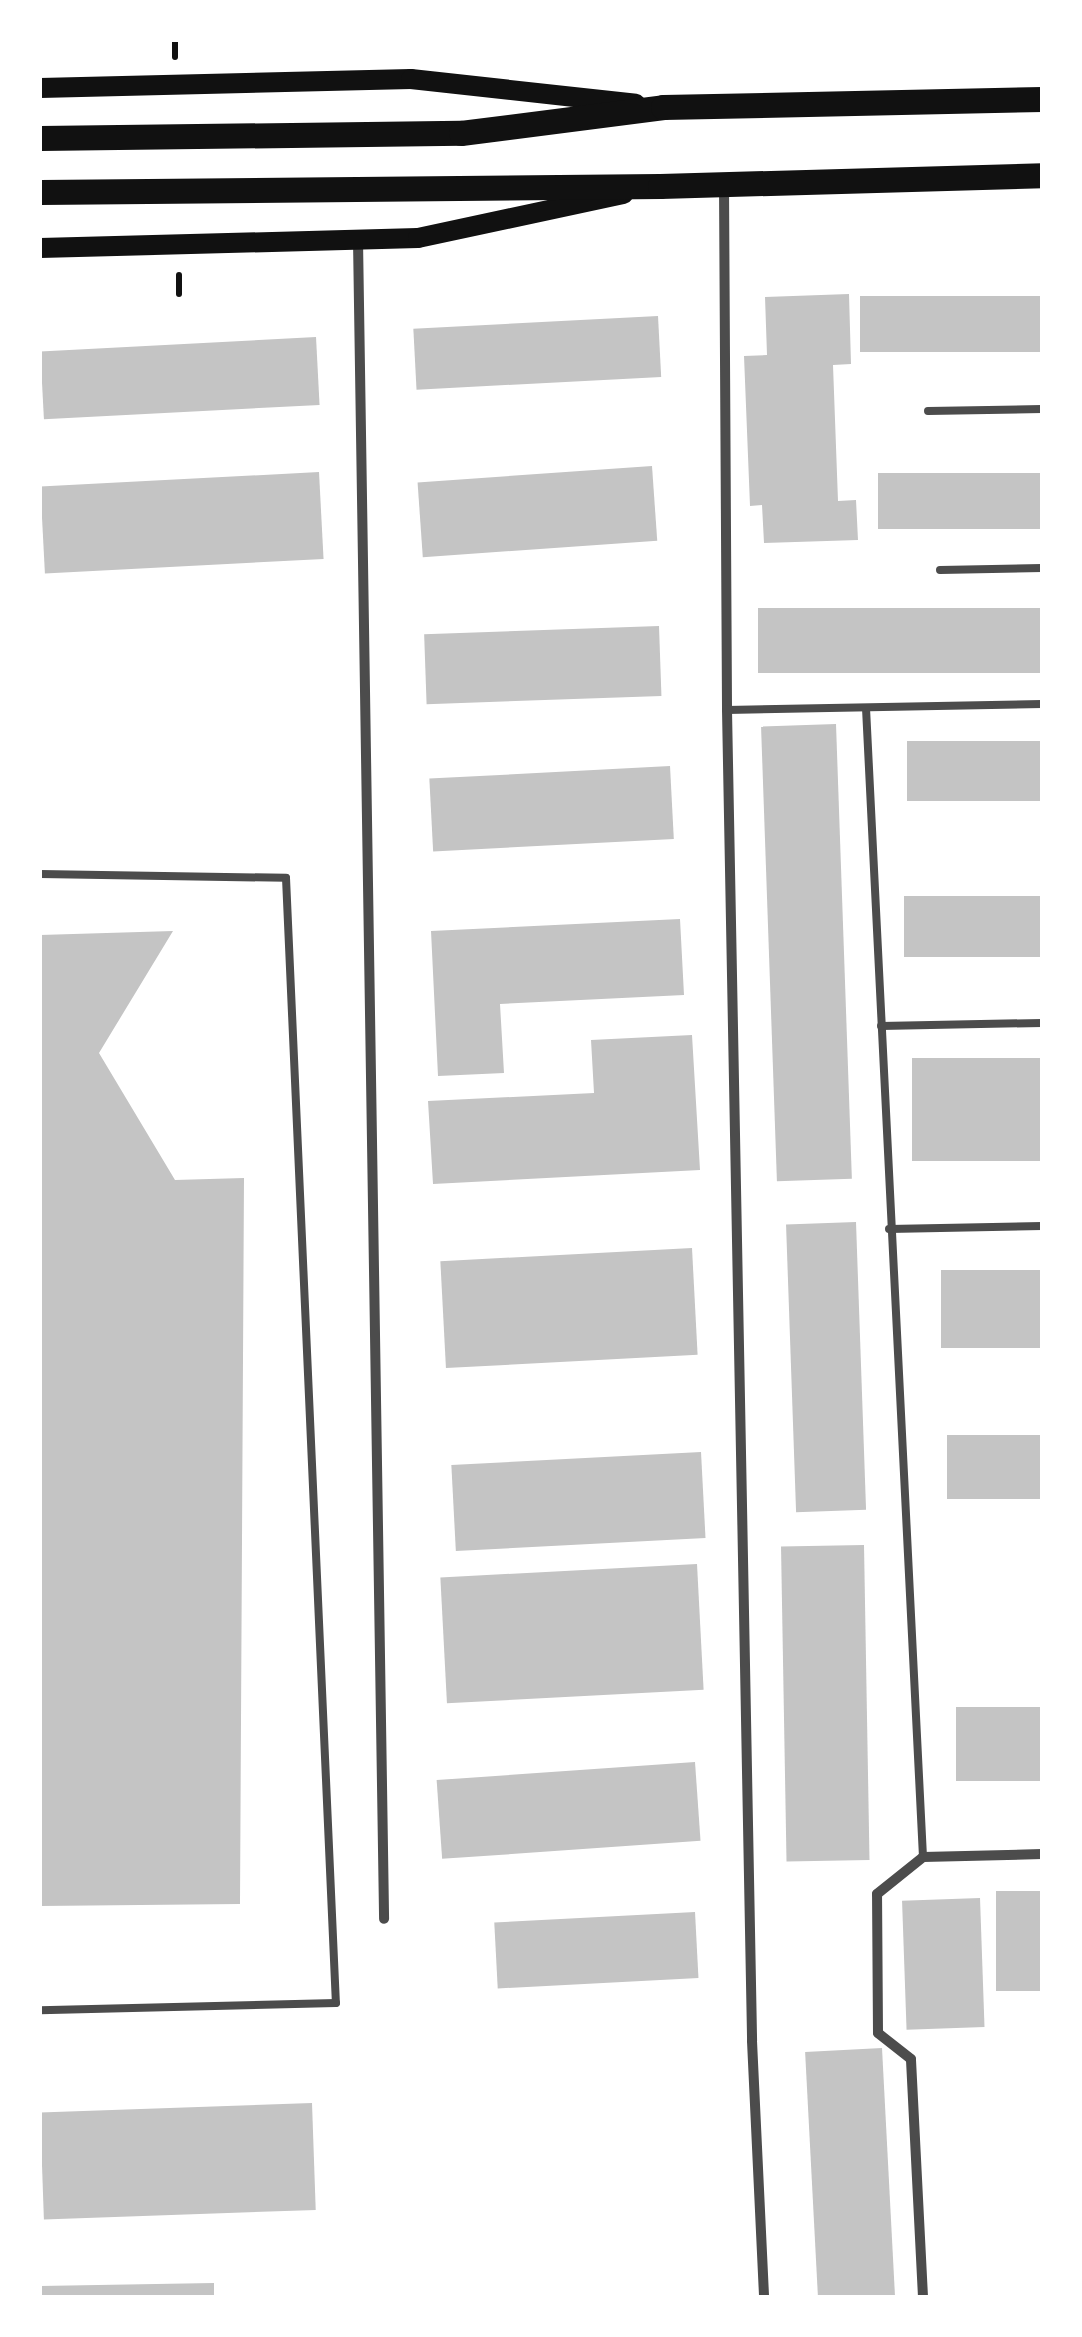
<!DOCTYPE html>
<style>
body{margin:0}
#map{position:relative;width:1082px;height:2337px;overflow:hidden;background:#fff;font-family:Inter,sans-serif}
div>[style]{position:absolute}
.building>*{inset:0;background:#c4c4c4;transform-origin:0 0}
.path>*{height:6px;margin:-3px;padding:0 3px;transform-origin:3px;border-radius:3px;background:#111}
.service>*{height:8px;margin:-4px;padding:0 4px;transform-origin:4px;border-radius:4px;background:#4c4c4c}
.minor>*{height:10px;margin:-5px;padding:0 5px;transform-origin:5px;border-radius:5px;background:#4c4c4c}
.secondary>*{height:20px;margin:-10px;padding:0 10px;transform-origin:10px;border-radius:10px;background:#111}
.primary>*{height:25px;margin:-12.5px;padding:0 12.5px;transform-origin:12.5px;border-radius:12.5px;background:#111}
span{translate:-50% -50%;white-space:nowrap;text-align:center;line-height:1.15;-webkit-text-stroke:9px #fff;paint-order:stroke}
.frame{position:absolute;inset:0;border:42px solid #fff;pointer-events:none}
</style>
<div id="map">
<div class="building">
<div style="clip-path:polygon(849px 294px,851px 364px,833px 365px,838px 501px,856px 500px,858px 540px,764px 543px,762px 505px,750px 506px,744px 356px,767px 355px,765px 297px)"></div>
<div style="left:1042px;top:296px;width:56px;height:182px;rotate:90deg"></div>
<div style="left:658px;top:316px;width:61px;height:245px;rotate:87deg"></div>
<div style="left:316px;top:337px;width:68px;height:276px;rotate:87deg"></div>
<div style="left:652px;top:466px;width:75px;height:235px;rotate:86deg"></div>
<div style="left:319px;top:472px;width:87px;height:279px;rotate:87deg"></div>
<div style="left:1042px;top:473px;width:56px;height:164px;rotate:90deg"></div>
<div style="left:1042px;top:608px;width:65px;height:284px;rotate:90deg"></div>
<div style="left:659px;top:626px;width:70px;height:235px;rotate:88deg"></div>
<div style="left:836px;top:724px;width:455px;height:75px;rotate:88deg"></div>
<div style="left:1042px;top:741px;width:60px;height:135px;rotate:90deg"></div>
<div style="left:670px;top:766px;width:73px;height:241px;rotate:87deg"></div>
<div style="left:1042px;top:896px;width:61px;height:138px;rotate:90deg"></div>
<div style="clip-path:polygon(680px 919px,684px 995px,500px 1004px,504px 1073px,438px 1076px,431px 931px)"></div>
<div style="clip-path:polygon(173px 931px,99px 1053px,175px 1180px,244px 1178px,240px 1904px,40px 1906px,40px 935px)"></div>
<div style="clip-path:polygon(692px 1035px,700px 1170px,433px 1184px,428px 1101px,594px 1093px,591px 1040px)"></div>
<div style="left:1042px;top:1058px;width:103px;height:130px;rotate:90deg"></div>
<div style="left:856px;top:1222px;width:288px;height:70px;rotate:88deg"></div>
<div style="left:692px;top:1248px;width:107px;height:252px;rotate:87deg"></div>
<div style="left:1042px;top:1270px;width:78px;height:101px;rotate:90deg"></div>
<div style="left:1042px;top:1435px;width:64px;height:95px;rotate:90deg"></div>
<div style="left:701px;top:1452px;width:86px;height:250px;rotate:87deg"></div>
<div style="left:864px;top:1545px;width:315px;height:83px;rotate:89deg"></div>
<div style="left:697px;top:1564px;width:126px;height:257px;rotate:87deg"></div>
<div style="left:1042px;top:1707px;width:74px;height:86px;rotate:90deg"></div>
<div style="left:695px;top:1762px;width:79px;height:259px;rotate:86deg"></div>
<div style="left:1042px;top:1891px;width:100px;height:46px;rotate:90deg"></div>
<div style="left:980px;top:1898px;width:129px;height:78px;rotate:88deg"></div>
<div style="left:695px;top:1912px;width:66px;height:201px;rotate:87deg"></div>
<div style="left:882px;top:2048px;width:249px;height:77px;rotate:87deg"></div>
<div style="left:312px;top:2103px;width:107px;height:272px;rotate:88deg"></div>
<div style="clip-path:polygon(214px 2283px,214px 2297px,40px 2297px,40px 2286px)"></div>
</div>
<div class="path">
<div style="left:175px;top:40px;width:17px;rotate:90deg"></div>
<div style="left:179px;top:275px;width:19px;rotate:90deg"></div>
</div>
<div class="service">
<div style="left:928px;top:411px;width:114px;rotate:-1deg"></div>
<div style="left:940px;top:570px;width:102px;rotate:-1.1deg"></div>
<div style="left:866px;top:708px;width:1150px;rotate:87.16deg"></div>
<div style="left:727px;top:710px;width:315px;rotate:-1.1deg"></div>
<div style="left:40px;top:874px;width:246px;rotate:0.9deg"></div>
<div style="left:286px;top:878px;width:1126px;rotate:87.46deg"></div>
<div style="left:336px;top:2003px;width:296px;rotate:178.6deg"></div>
<div style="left:881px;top:1026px;width:161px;rotate:-1.1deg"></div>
<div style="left:889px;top:1229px;width:153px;rotate:-1.1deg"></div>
</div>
<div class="minor">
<div style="left:724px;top:185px;width:525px;rotate:89.67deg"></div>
<div style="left:727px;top:710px;width:1331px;rotate:88.92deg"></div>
<div style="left:752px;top:2041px;width:256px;rotate:87.3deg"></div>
<div style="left:358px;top:240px;width:1679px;rotate:89.11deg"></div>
<div style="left:923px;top:2297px;width:238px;rotate:-92.9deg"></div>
<div style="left:911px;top:2059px;width:42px;rotate:-141.8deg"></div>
<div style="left:878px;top:2033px;width:139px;rotate:-90.4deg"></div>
<div style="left:877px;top:1894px;width:59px;rotate:-38.8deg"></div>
<div style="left:923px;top:1857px;width:119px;rotate:-1.4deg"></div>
</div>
<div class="secondary">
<div style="left:40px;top:88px;width:371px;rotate:-1.4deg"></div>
<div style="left:411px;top:79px;width:226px;rotate:6.3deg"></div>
<div style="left:40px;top:248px;width:378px;rotate:-1.5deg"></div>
<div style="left:418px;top:238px;width:210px;rotate:-12.1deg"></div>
</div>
<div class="primary">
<div style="left:40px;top:138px;width:421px;rotate:-0.7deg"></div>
<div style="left:461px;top:133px;width:204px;rotate:-7.3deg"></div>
<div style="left:663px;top:107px;width:379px;rotate:-1.2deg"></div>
<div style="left:40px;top:192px;width:620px;rotate:-0.55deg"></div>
<div style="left:660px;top:186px;width:382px;rotate:-1.6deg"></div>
</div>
<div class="frame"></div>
</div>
